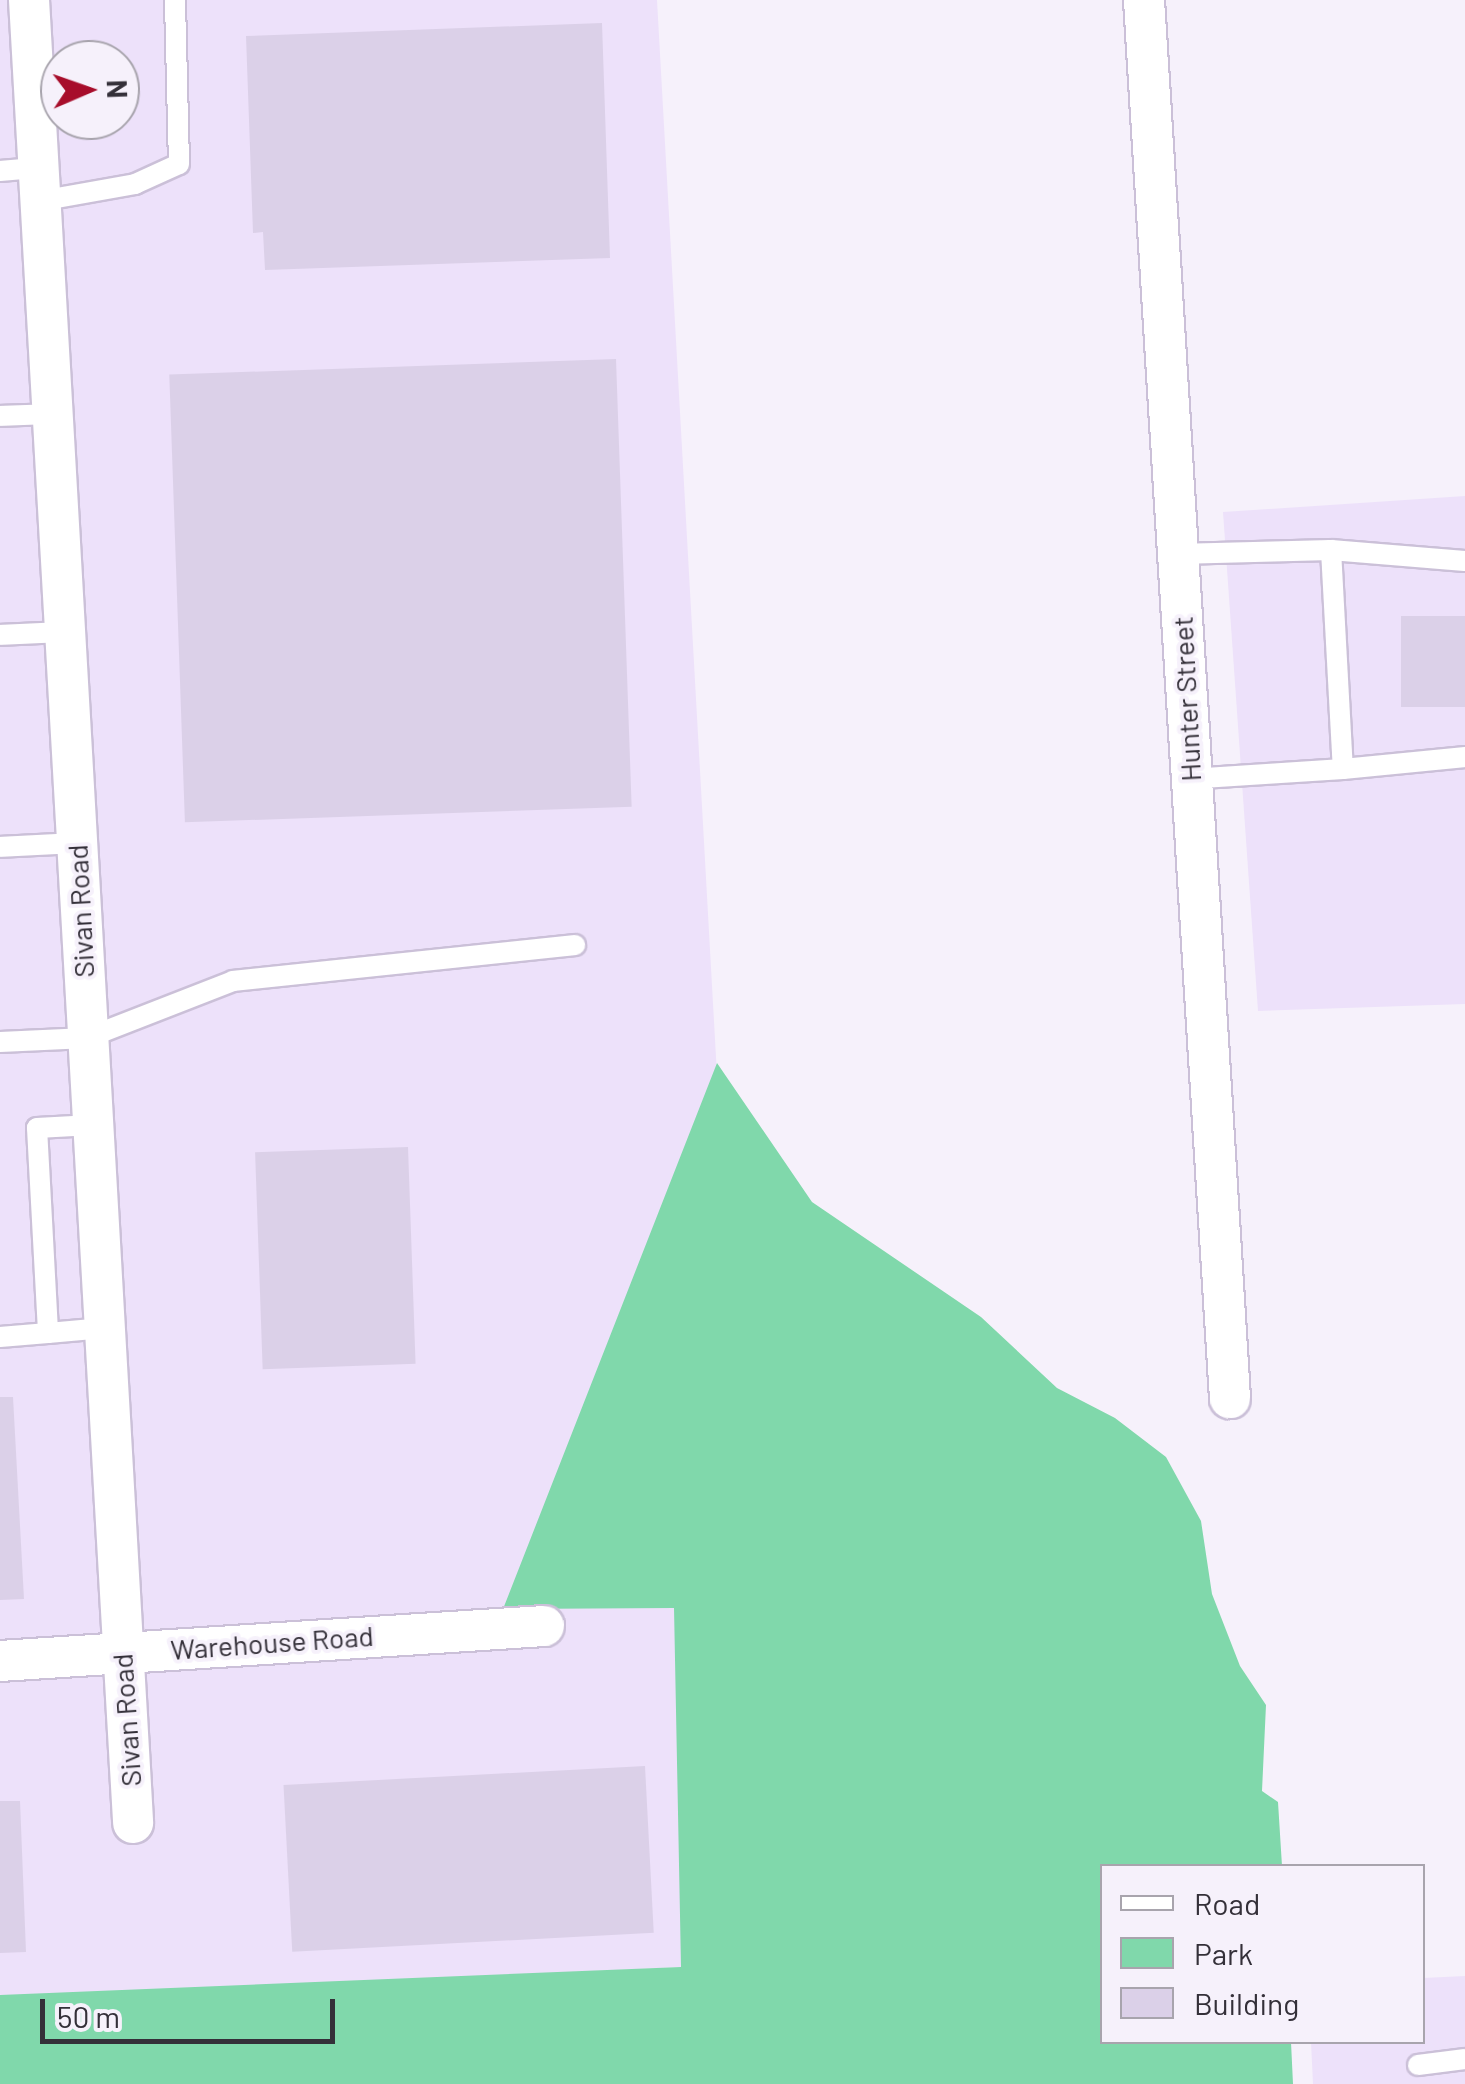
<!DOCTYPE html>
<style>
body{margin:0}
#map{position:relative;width:1465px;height:2084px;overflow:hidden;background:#f6f1fb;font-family:Barlow,sans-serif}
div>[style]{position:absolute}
.built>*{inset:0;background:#ede1fa}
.green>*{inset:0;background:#80d8ab}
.building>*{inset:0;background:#dbd0e8;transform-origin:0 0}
.roads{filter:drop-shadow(2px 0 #cbc0d8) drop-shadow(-2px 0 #cbc0d8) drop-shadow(0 2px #cbc0d8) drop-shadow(0 -2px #cbc0d8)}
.lane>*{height:20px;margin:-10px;padding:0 10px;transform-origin:10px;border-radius:10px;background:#fff}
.street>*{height:40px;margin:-20px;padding:0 20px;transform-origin:20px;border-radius:20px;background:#fff}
span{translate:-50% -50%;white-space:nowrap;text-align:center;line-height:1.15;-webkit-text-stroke:8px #f6f1fb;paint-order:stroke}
.street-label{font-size:28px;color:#343039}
.legend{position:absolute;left:1100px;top:1864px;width:325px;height:180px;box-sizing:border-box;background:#f6f1fb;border:2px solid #a8a4ad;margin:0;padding:12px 18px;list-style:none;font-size:30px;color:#343039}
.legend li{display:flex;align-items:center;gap:20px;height:50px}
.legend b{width:50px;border:2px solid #a8a4ad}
.north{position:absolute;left:40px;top:40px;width:100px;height:100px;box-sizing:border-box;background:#f6f1fb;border:2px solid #a8a4ad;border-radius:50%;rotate:88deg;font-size:28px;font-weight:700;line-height:40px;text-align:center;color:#343039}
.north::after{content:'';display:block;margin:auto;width:35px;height:45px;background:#a70d2b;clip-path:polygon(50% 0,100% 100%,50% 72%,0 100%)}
.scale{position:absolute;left:40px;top:1999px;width:295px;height:45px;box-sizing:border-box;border:5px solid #343039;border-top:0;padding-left:12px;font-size:30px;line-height:35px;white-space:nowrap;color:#343039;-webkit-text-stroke:8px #f6f1fb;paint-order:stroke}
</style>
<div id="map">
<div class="built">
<div style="clip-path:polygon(evenodd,0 0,657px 0,717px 1075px,675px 1179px,707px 1958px,681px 1967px,0 1998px,0 0,60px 60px,120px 60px,120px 120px,60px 120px,60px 60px)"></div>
<div style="clip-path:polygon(1465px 496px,1465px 1004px,1258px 1011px,1223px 512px)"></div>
<div style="clip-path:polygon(1465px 1976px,1465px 2084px,1313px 2084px,1311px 2042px,1422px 2042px,1423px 1978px)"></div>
</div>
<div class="green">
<div style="clip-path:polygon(717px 1063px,812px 1202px,981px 1317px,1057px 1388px,1115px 1418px,1166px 1457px,1201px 1521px,1212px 1594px,1240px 1666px,1266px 1705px,1262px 1791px,1278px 1802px,1282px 1866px,1102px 1866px,1102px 2042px,1291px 2042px,1293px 2084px,0 2084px,0 1995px,681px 1967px,674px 1608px,503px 1609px)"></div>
</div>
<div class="building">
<div style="clip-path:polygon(602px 23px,610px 258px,265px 270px,263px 232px,253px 233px,246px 36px)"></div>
<div style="left:616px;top:359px;width:448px;height:447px;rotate:88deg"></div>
<div style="left:1465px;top:616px;width:91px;height:64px;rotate:90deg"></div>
<div style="left:408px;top:1147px;width:217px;height:153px;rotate:88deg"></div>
<div style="clip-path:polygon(0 1397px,13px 1397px,24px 1599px,0 1600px)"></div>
<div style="left:645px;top:1766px;width:167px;height:362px;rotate:87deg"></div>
<div style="clip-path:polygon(0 1801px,20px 1801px,26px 1952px,0 1953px)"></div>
</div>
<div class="roads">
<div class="lane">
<div style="left:0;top:171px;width:38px;rotate:-5deg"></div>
<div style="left:40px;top:201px;width:97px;rotate:-10.1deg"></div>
<div style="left:135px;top:184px;width:48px;rotate:-24.4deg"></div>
<div style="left:179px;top:164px;width:164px;rotate:-91.4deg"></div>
<div style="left:0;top:416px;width:52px;rotate:-2.2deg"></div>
<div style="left:1331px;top:550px;width:134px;rotate:4.7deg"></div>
<div style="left:1177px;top:554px;width:154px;rotate:-1.5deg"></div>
<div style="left:1331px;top:550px;width:219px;rotate:86.9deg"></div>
<div style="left:1343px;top:769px;width:153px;rotate:176.3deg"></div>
<div style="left:0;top:635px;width:64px;rotate:-2.7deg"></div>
<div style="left:1343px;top:769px;width:123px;rotate:-5.6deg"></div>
<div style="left:0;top:847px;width:76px;rotate:-3deg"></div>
<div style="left:0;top:1042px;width:87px;rotate:-2.6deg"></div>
<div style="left:87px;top:1038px;width:157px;rotate:-21.3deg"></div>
<div style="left:233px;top:981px;width:344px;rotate:-6deg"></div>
<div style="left:92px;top:1125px;width:55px;rotate:176.9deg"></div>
<div style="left:37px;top:1128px;width:205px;rotate:86.9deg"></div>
<div style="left:48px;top:1333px;width:56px;rotate:-5.1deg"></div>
<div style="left:0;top:1337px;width:48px;rotate:-4.8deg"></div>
<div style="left:1418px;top:2065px;width:47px;rotate:-7.3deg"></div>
</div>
<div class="street">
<div style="left:29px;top:0;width:1826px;rotate:86.73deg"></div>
<div style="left:1144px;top:0;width:1401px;rotate:86.48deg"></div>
<div style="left:0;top:1661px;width:545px;rotate:-3.68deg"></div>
</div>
</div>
<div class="street-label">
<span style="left:1186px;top:699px;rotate:-93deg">Hunter Street</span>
<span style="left:80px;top:911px;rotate:-93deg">Sivan Road</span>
<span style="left:272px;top:1642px;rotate:-4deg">Warehouse Road</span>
<span style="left:126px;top:1720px;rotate:-94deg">Sivan Road</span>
</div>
<ul class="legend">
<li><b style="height:12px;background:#fff"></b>Road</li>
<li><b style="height:28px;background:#80d8ab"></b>Park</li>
<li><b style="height:28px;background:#dbd0e8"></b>Building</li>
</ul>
<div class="north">N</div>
<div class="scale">50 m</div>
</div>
